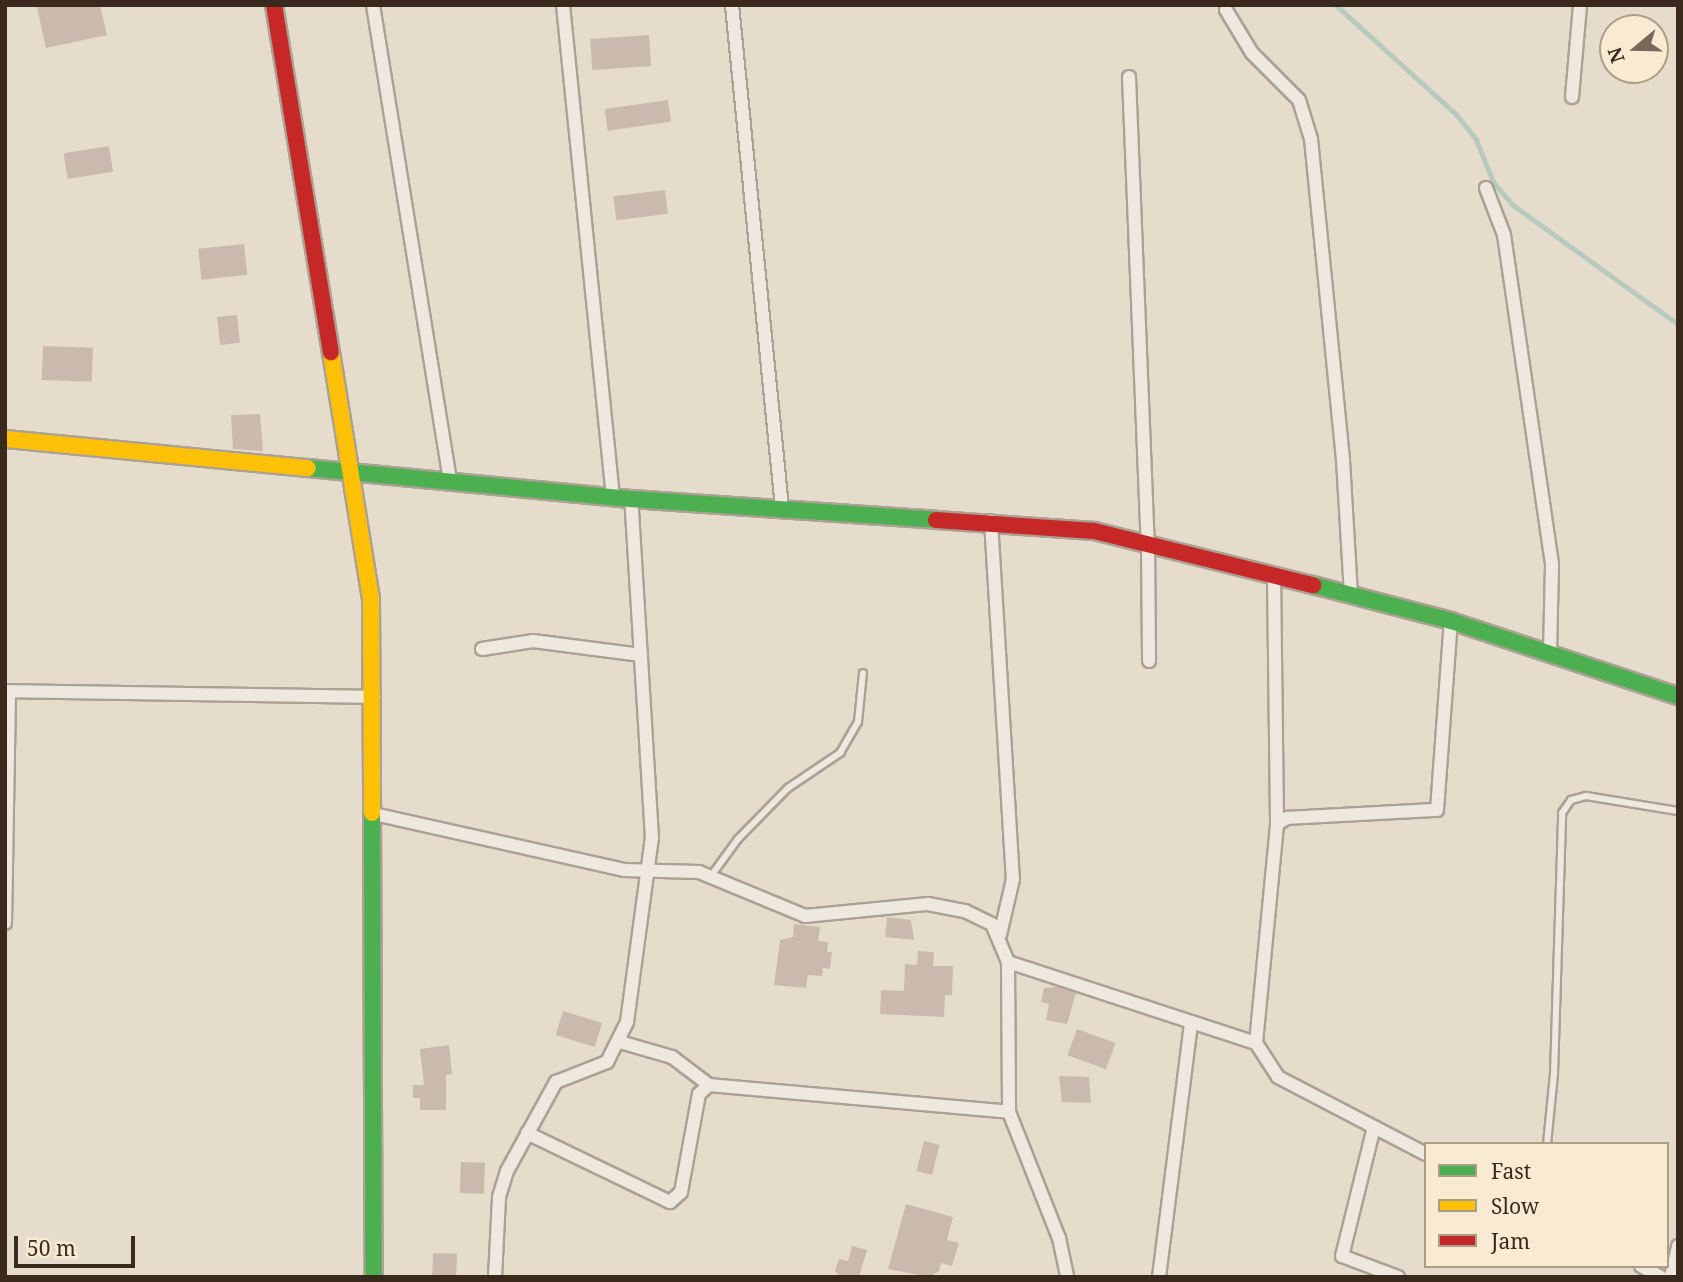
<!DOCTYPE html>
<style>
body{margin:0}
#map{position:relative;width:1683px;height:1282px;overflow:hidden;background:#e6dccc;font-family:"Noto Serif",serif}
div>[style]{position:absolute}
.stream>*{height:4.5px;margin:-2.25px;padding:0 2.25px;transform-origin:2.25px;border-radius:2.25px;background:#b8cabe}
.building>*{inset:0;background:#cabaad;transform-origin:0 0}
.roads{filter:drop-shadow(2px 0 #aba195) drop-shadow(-2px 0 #aba195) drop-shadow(0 2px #aba195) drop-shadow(0 -2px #aba195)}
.lane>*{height:6px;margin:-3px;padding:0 3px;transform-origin:3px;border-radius:3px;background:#eee8de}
.street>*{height:12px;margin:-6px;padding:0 6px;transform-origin:6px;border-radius:6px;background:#eee8de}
.fast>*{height:16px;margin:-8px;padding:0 8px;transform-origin:8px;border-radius:8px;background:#4caf50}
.slow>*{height:16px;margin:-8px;padding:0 8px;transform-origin:8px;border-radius:8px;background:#ffc107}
.jam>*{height:16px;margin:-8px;padding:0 8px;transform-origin:8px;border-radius:8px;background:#c62828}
span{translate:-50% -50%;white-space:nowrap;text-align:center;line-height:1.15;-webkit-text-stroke:7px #f8ebd1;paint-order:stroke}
.frame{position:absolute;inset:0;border:7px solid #3a291d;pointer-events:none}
.legend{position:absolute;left:1424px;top:1142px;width:245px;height:126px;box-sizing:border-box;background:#f8ebd1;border:2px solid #ac9d89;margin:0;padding:9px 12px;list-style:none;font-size:21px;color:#3a291d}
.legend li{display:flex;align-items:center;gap:14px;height:35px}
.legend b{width:35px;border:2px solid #ac9d89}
.north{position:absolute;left:1599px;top:14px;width:70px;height:70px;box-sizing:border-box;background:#f8ebd1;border:2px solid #ac9d89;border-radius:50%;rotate:251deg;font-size:19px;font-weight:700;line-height:28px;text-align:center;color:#3a291d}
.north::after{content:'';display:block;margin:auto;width:24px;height:32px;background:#76685a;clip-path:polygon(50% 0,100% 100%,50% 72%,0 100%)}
.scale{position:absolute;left:14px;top:1236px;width:121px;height:32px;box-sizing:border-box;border:4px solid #3a291d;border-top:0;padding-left:9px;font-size:21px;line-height:24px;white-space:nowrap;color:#3a291d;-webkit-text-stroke:5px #f8ebd1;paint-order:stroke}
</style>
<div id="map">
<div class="stream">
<div style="left:1336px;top:5px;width:162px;rotate:42.2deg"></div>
<div style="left:1456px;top:114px;width:32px;rotate:51deg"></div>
<div style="left:1476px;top:139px;width:48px;rotate:67.8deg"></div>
<div style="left:1494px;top:183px;width:29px;rotate:49deg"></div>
<div style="left:1513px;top:205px;width:203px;rotate:35.8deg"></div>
</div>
<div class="building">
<div style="clip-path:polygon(47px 5px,100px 5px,107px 35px,46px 48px,37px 7px)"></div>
<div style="left:649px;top:35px;width:31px;height:59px;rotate:86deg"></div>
<div style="left:668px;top:100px;width:22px;height:64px;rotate:82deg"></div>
<div style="left:109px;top:146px;width:26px;height:46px;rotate:81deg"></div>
<div style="left:665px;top:190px;width:24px;height:52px;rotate:83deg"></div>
<div style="left:244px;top:244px;width:31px;height:46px;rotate:84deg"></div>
<div style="left:237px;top:315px;width:28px;height:20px;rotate:84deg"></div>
<div style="left:43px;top:346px;width:50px;height:34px;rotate:2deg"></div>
<div style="clip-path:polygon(260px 414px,263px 451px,233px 449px,231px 415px)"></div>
<div style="clip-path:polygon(887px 917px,911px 920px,914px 940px,885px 937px)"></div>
<div style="clip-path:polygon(794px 924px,820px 927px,818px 941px,828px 942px,827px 952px,832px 952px,830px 969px,823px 968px,822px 976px,808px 975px,806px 988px,774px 985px,780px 940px,793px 937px)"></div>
<div style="clip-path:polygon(918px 951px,934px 952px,933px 966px,953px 966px,952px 995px,945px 995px,944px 1017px,880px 1014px,881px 990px,904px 991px,905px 964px,917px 965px)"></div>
<div style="clip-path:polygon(1057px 987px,1076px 993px,1067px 1024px,1046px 1020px,1049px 1004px,1041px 1002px,1044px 988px)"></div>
<div style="left:563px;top:1011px;width:41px;height:25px;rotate:17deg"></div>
<div style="left:1077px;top:1029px;width:41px;height:28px;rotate:20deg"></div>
<div style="clip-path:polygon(449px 1045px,452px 1074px,446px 1075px,446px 1110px,420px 1110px,420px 1098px,413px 1098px,413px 1085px,424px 1085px,420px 1049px)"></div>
<div style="clip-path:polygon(1059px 1076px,1089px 1077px,1091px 1103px,1062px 1102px)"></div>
<div style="left:924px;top:1141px;width:16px;height:31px;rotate:14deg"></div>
<div style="left:461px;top:1162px;width:24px;height:31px;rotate:2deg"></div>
<div style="clip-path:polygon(906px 1204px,953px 1217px,947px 1240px,959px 1243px,952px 1266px,941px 1263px,939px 1271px,929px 1277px,888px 1269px)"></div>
<div style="clip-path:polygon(852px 1246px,867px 1250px,859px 1277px,841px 1277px,835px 1271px,839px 1259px,848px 1261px)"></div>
<div style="left:433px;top:1253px;width:24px;height:24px;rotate:2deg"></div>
</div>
<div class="roads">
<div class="lane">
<div style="left:711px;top:876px;width:46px;rotate:-53.9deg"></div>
<div style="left:738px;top:839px;width:71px;rotate:-45.6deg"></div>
<div style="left:788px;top:788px;width:63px;rotate:-33.9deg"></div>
<div style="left:840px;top:753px;width:36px;rotate:-60deg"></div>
<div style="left:858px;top:722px;width:49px;rotate:-84.2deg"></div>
<div style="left:1547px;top:1144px;width:70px;rotate:-84.3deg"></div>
<div style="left:1554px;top:1074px;width:261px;rotate:-88.2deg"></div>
<div style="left:1562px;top:813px;width:16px;rotate:-55deg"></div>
<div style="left:1571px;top:800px;width:16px;rotate:-15deg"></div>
<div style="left:1586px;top:796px;width:93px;rotate:9.3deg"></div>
</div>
<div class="street">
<div style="left:373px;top:5px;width:484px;rotate:80.8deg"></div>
<div style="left:563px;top:5px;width:494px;rotate:84.2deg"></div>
<div style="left:732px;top:5px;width:505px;rotate:84.32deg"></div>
<div style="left:1226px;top:10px;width:50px;rotate:58.8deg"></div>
<div style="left:1252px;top:53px;width:66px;rotate:45deg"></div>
<div style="left:1299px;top:100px;width:41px;rotate:72.9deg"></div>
<div style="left:1311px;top:139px;width:323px;rotate:84.3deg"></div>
<div style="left:1343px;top:460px;width:133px;rotate:86.6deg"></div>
<div style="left:1129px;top:77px;width:464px;rotate:87.7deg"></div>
<div style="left:1148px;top:541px;width:120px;rotate:89.5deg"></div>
<div style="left:1572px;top:97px;width:92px;rotate:-85deg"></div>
<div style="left:1486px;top:188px;width:50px;rotate:69deg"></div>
<div style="left:1504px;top:235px;width:333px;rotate:81.7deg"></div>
<div style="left:1552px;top:565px;width:88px;rotate:91.3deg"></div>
<div style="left:991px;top:521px;width:359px;rotate:86.5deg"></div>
<div style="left:1013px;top:879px;width:57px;rotate:103.1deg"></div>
<div style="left:1274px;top:574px;width:250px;rotate:89.3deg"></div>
<div style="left:482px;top:649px;width:52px;rotate:-8.9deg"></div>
<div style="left:533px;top:641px;width:109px;rotate:7.4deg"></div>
<div style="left:5px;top:691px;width:369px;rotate:0.9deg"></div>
<div style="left:374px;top:814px;width:256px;rotate:12.6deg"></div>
<div style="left:624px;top:870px;width:75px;rotate:1.5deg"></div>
<div style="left:699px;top:872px;width:115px;rotate:22.5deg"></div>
<div style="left:805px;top:916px;width:124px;rotate:-5.6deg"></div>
<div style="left:928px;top:904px;width:38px;rotate:11deg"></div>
<div style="left:965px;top:911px;width:30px;rotate:26deg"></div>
<div style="left:992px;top:924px;width:41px;rotate:67.2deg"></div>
<div style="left:1008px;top:962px;width:150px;rotate:89.6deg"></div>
<div style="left:1009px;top:1112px;width:136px;rotate:68.4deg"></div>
<div style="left:1059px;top:1238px;width:40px;rotate:78deg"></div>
<div style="left:5px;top:923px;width:232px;rotate:-89deg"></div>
<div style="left:1008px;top:962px;width:261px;rotate:18.1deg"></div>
<div style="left:1256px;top:1043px;width:40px;rotate:57.1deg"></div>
<div style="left:1278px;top:1077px;width:167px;rotate:27.5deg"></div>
<div style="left:620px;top:1042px;width:54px;rotate:16.1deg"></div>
<div style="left:672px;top:1057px;width:46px;rotate:37.1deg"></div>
<div style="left:1256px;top:1043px;width:220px;rotate:-84.5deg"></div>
<div style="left:1277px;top:824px;width:12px;rotate:-31deg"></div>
<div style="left:1287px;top:818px;width:150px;rotate:-3.1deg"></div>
<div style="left:1437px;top:810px;width:190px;rotate:-85.8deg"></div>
<div style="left:1374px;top:1127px;width:133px;rotate:103.9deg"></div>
<div style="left:1342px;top:1256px;width:60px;rotate:20.6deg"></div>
<div style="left:527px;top:1133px;width:159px;rotate:25.8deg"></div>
<div style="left:670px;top:1202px;width:15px;rotate:-42deg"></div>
<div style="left:681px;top:1192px;width:100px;rotate:-79.6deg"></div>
<div style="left:699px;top:1094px;width:13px;rotate:-42deg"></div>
<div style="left:709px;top:1085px;width:301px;rotate:5.1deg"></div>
<div style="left:1641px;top:1266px;width:23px;rotate:29deg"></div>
<div style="left:495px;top:1277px;width:80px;rotate:-87.1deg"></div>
<div style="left:499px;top:1197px;width:27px;rotate:-73deg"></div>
<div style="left:507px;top:1171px;width:102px;rotate:-61.2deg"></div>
<div style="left:556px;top:1082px;width:55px;rotate:-21.4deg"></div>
<div style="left:607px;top:1062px;width:45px;rotate:-63.4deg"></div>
<div style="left:627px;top:1022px;width:186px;rotate:-82.3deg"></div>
<div style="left:652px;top:838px;width:340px;rotate:-93.5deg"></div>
<div style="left:1159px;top:1277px;width:255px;rotate:-82.8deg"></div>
<div style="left:1671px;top:1277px;width:32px;rotate:-77deg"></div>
</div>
<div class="fast">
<div style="left:308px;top:468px;width:324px;rotate:5.5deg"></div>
<div style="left:631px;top:499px;width:306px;rotate:3.9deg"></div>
<div style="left:1313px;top:585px;width:143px;rotate:14.6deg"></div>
<div style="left:1451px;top:621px;width:239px;rotate:18.3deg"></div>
<div style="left:372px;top:813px;width:464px;rotate:89.8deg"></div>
</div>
<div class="slow">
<div style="left:331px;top:352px;width:249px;rotate:80.8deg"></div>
<div style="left:371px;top:598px;width:215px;rotate:89.7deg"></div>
<div style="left:5px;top:439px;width:304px;rotate:5.5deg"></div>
</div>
<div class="jam">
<div style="left:274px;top:5px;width:352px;rotate:80.7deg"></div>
<div style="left:936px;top:520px;width:158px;rotate:4deg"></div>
<div style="left:1094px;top:531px;width:226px;rotate:13.9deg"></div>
</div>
</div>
<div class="frame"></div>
<ul class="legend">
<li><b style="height:9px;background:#4caf50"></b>Fast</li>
<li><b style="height:9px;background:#ffc107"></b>Slow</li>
<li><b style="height:9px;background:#c62828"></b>Jam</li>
</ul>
<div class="north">N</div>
<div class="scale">50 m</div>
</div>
